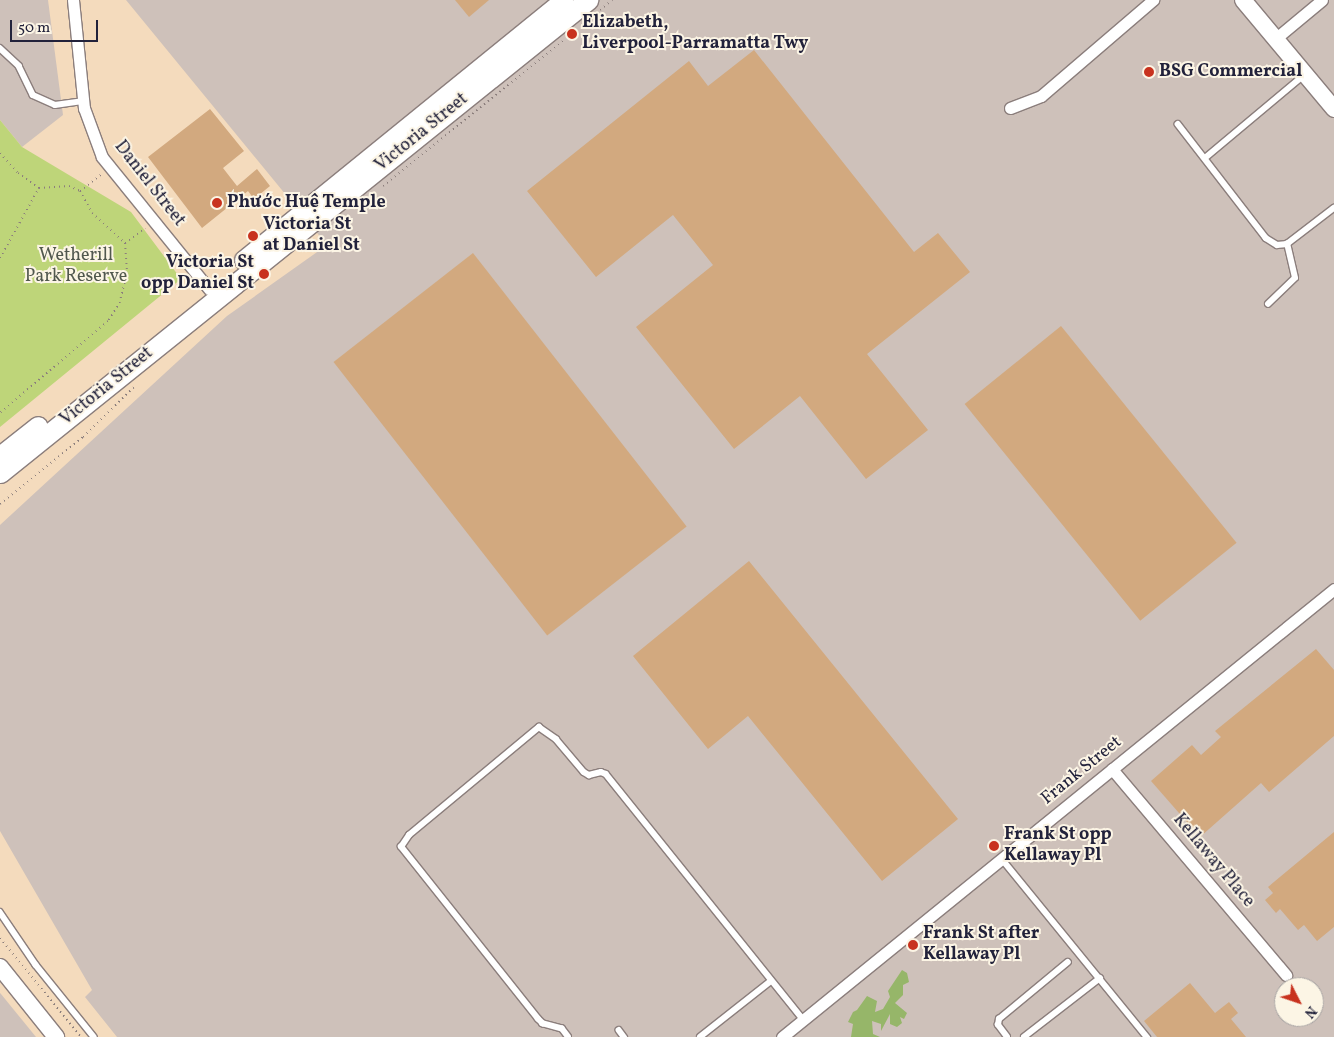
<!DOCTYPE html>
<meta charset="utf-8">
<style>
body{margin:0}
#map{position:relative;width:1334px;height:1037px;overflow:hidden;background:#f4dbbd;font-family:Vollkorn,serif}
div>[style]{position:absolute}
.industrial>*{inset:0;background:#cec1ba}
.green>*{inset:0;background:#bed579}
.forest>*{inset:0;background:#96b669}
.building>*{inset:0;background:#d2a97f;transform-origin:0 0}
.path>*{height:2px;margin-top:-1px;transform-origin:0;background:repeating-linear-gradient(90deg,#8b7e7c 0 1px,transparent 0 5px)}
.roads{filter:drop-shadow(1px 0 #8b7e7c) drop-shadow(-1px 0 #8b7e7c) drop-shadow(0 1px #8b7e7c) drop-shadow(0 -1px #8b7e7c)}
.lane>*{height:5.5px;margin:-2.75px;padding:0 2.75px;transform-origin:2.75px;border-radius:2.75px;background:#fff}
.street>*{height:11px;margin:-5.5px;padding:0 5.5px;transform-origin:5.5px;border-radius:5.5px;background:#fff}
.secondary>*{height:16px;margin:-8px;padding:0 8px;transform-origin:8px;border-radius:8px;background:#fff}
.primary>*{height:19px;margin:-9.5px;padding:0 9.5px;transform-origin:9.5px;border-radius:9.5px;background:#fff}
.dots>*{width:14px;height:14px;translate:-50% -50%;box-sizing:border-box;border:2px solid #fcf5e5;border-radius:50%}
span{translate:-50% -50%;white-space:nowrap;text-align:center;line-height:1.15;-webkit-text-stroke:4px #fcf5e5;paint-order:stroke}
.poi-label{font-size:18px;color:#22223b;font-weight:700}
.left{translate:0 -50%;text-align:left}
.right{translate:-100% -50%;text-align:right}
.street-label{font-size:18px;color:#22223b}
.park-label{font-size:18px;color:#51584e}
.north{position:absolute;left:1274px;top:977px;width:50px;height:50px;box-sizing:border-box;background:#fcf5e5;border:1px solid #a5a1a1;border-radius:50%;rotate:131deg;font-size:14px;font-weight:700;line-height:20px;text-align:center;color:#22223b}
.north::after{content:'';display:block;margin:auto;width:18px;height:22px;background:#c8321e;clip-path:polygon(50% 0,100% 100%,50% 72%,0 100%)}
.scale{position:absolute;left:10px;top:20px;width:88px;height:22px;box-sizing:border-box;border:2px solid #22223b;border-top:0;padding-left:6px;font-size:15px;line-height:18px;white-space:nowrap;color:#22223b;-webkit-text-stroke:4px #fcf5e5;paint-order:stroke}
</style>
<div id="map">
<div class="industrial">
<div style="clip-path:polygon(0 0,48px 0,63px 115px,22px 147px,0 120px)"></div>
<div style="clip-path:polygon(evenodd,126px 0,1334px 0,1334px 1037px,117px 1037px,85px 997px,92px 990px,0 831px,0 525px,227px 316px,327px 245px,126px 0,1284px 987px,1314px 987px,1314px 1017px,1284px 1017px,1284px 987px)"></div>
<div style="clip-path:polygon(0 993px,1px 994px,36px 1037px,0 1037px)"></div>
</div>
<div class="green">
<div style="clip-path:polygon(0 120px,22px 147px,131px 212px,181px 279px,0 427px)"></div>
</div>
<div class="forest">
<div style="clip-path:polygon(902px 970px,907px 973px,909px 982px,903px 985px,903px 995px,895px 1003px,907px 1013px,904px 1019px,900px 1017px,902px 1023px,897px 1027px,890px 1024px,890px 1014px,881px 1031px,881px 1024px,872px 1021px,873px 1034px,880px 1037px,851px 1037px,853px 1024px,848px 1022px,853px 1012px,857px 1010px,867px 996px,877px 1001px,875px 1012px,883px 1009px,890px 997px,888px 991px)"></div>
</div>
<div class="building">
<div style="clip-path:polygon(455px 0,489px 0,469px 17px)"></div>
<div style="clip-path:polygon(754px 50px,914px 252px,938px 233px,970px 272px,867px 354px,928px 430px,866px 479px,800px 396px,734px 449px,636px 327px,713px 265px,673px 215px,596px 277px,527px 191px,689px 61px,708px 86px)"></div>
<div style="clip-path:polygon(210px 109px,244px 151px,223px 168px,237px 186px,257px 169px,270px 186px,254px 199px,248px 191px,202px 228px,148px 157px)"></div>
<div style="left:473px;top:253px;width:347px;height:177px;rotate:52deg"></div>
<div style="left:1061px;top:326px;width:279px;height:124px;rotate:51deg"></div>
<div style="clip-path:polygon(749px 561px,958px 819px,882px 881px,748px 716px,708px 749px,633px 656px)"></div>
<div style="clip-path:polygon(1316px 649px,1334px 670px,1334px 736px,1269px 792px,1261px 783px,1200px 837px,1151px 781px,1192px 745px,1201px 755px,1221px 737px,1215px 731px)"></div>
<div style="clip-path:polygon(1334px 832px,1334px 927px,1317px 941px,1304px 925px,1298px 930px,1280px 909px,1276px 913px,1265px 900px,1273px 893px,1268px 887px)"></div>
<div style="clip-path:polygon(1190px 983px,1215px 1013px,1229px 1002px,1238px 1013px,1231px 1019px,1246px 1037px,1157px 1037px,1144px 1021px)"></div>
</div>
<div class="path">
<div style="left:600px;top:10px;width:16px;rotate:-40deg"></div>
<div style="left:0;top:153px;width:27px;rotate:48deg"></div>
<div style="left:18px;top:173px;width:26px;rotate:36deg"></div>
<div style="left:39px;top:188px;width:30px;rotate:-4deg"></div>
<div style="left:69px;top:186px;width:12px;rotate:24deg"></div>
<div style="left:80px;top:191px;width:25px;rotate:61deg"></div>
<div style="left:92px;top:213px;width:45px;rotate:42.3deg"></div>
<div style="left:125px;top:243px;width:30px;rotate:86deg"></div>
<div style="left:127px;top:273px;width:30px;rotate:104deg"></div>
<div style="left:120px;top:302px;width:22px;rotate:122deg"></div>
<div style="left:108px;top:321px;width:142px;rotate:139.6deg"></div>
<div style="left:383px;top:186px;width:233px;rotate:-38.9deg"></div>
<div style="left:80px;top:191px;width:28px;rotate:-38deg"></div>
<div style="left:125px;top:243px;width:25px;rotate:-37deg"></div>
<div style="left:0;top:258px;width:80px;rotate:-60.9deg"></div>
<div style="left:0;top:504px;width:107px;rotate:-38.9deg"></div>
<div style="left:83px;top:437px;width:71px;rotate:-44.4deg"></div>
<div style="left:0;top:938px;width:128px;rotate:50.7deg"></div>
</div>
<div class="roads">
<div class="lane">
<div style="left:0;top:48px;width:26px;rotate:43deg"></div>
<div style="left:19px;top:66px;width:32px;rotate:64deg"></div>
<div style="left:33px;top:95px;width:24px;rotate:24deg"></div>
<div style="left:55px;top:105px;width:29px;rotate:-8deg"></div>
<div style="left:1178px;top:124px;width:144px;rotate:52.3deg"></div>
<div style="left:1266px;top:238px;width:13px;rotate:32deg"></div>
<div style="left:1277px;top:245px;width:10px;rotate:-6deg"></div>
<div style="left:1287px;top:244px;width:59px;rotate:-37.5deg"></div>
<div style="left:1205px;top:158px;width:128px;rotate:-39.9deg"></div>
<div style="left:1268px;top:304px;width:37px;rotate:-44deg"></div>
<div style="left:1295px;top:278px;width:35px;rotate:-103deg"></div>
<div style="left:1002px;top:859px;width:230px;rotate:50.8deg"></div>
<div style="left:0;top:912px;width:64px;rotate:55.8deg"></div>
<div style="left:36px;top:965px;width:92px;rotate:51.1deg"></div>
<div style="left:619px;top:1030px;width:9px;rotate:54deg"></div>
<div style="left:568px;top:1037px;width:10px;rotate:-127deg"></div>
<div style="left:562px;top:1029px;width:20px;rotate:-165deg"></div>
<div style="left:543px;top:1024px;width:7px;rotate:-135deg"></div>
<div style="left:538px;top:1019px;width:220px;rotate:-128.5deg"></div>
<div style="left:401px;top:847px;width:14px;rotate:-56deg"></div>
<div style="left:409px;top:835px;width:169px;rotate:-39.7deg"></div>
<div style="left:539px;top:727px;width:21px;rotate:35deg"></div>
<div style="left:556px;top:739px;width:43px;rotate:49.7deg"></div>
<div style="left:584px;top:772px;width:6px;rotate:31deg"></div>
<div style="left:589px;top:775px;width:12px;rotate:-14deg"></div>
<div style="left:601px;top:772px;width:5px;rotate:22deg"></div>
<div style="left:606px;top:774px;width:314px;rotate:51.2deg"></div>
<div style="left:700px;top:1037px;width:90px;rotate:-38.3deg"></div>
<div style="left:1007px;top:1037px;width:15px;rotate:-127deg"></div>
<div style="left:998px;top:1025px;width:6px;rotate:-81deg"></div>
<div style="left:999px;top:1019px;width:89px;rotate:-39.6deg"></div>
<div style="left:1024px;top:1037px;width:96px;rotate:-37.8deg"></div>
</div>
<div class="street">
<div style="left:73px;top:0;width:109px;rotate:84.2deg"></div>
<div style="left:84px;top:108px;width:52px;rotate:69.8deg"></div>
<div style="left:102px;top:157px;width:170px;rotate:51deg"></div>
<div style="left:1275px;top:39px;width:61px;rotate:-39.7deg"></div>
<div style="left:1010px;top:108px;width:33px;rotate:-21deg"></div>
<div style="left:1041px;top:96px;width:148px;rotate:-40.6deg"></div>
<div style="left:1112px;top:769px;width:270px;rotate:49.8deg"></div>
<div style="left:782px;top:1037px;width:711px;rotate:-39.06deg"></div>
</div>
<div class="secondary">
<div style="left:1243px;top:0;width:142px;rotate:50.1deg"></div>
<div style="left:0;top:967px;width:90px;rotate:51.3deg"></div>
</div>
<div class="primary">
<div style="left:244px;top:260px;width:412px;rotate:-39.1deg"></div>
<div style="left:0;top:456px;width:48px;rotate:-38.3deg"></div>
<div style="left:0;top:473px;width:755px;rotate:-38.81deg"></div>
</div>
</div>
<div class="dots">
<div style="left:572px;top:34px;background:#c8321e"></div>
<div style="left:1149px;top:72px;background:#c8321e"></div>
<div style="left:217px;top:203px;background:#c8321e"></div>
<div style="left:253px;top:236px;background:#c8321e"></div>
<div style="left:264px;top:274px;background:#c8321e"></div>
<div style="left:994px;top:846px;background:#c8321e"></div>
<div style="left:913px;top:945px;background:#c8321e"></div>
</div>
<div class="poi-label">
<span class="left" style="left:582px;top:34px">Elizabeth,<br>Liverpool-Parramatta Twy</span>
<span class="left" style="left:1159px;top:72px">BSG Commercial</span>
<span class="left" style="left:227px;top:203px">Phước Huệ Temple</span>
<span class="left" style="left:263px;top:236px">Victoria St<br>at Daniel St</span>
<span class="right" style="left:254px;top:274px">Victoria St<br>opp Daniel St</span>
<span class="left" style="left:1004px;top:846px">Frank St opp<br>Kellaway Pl</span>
<span class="left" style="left:923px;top:945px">Frank St after<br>Kellaway Pl</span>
</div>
<div class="street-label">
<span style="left:422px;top:133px;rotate:-39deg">Victoria Street</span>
<span style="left:149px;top:184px;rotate:52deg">Daniel Street</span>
<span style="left:107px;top:387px;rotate:-39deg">Victoria Street</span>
<span style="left:1082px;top:771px;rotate:-39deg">Frank Street</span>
<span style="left:1213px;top:861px;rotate:50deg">Kellaway Place</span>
</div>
<div class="park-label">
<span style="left:76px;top:267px">Wetherill<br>Park Reserve</span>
</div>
<div class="north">N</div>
<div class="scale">50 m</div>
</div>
